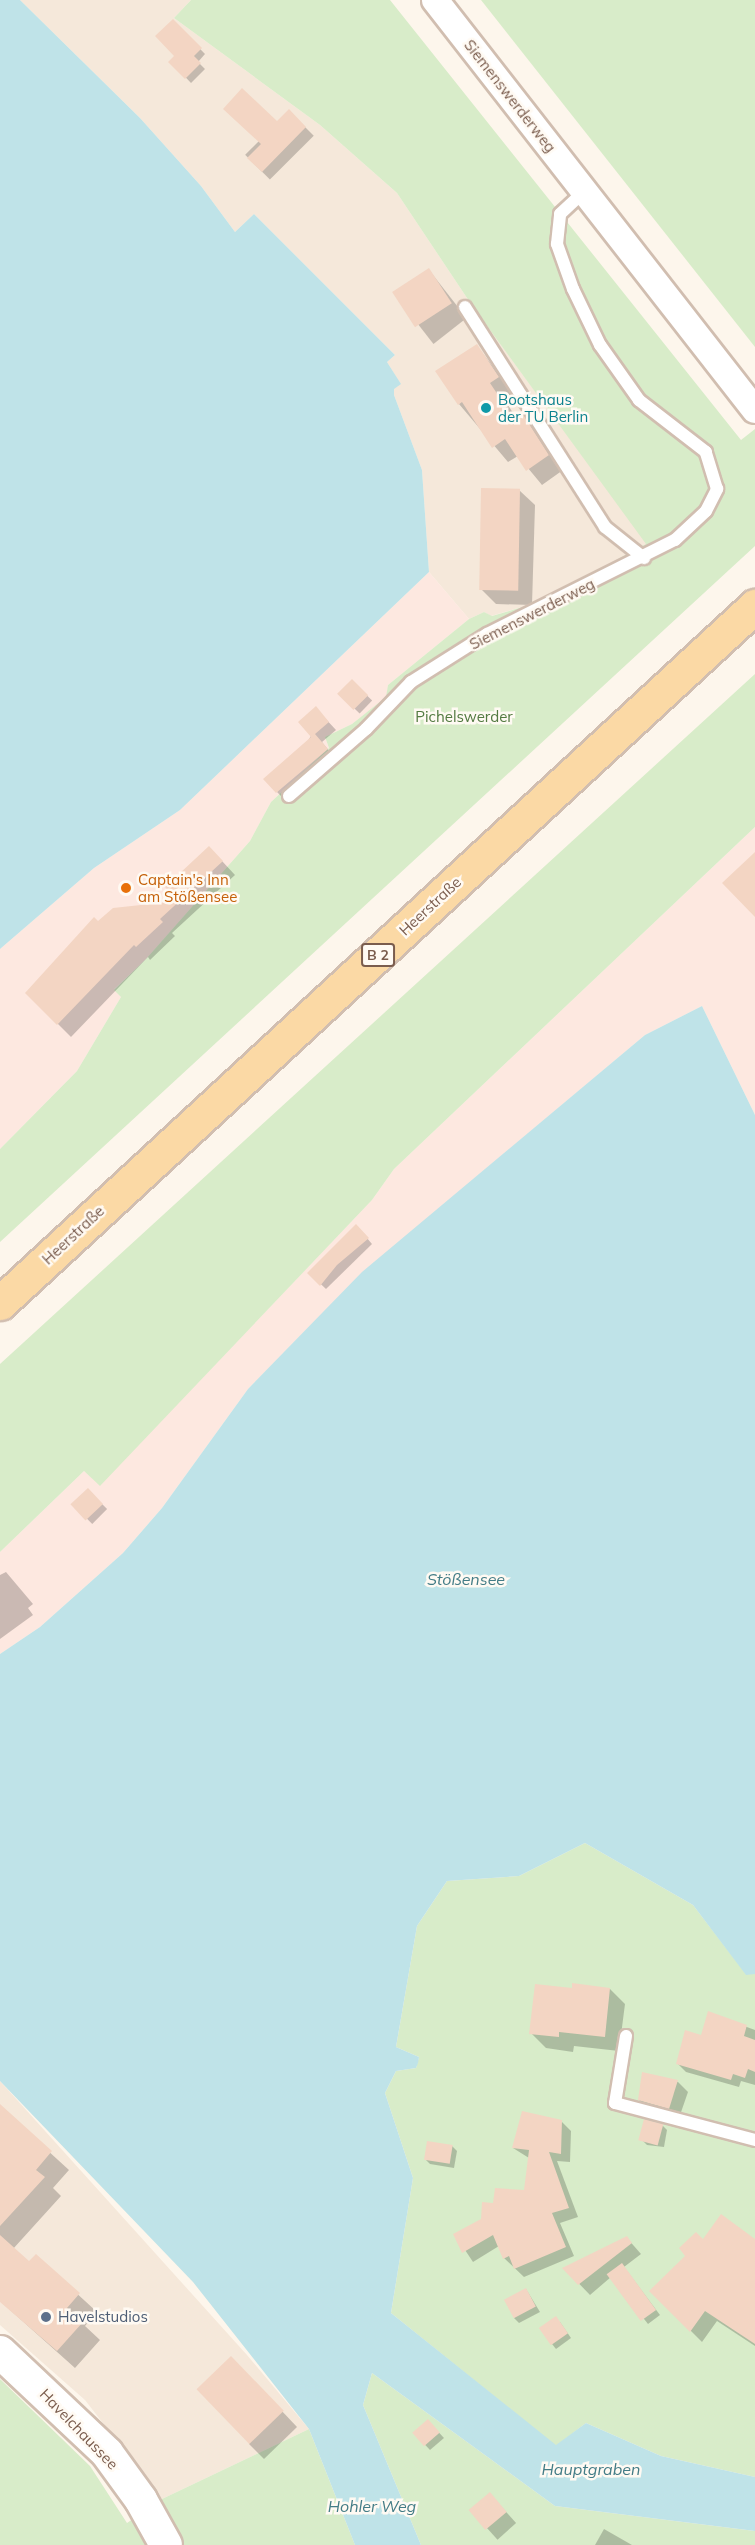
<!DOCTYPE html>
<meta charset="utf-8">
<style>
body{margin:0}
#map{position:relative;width:755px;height:2545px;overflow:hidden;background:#fdf6ec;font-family:Mulish,sans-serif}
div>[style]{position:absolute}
.residential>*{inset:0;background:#f5e8da}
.commercial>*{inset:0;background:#fde8e0}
.green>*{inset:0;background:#d8ecc9}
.water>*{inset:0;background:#bfe3e8}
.shadow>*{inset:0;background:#0003;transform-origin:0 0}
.building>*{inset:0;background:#f3d5c3;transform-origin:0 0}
.roads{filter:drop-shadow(2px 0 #d1beb0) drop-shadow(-2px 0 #d1beb0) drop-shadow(0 2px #d1beb0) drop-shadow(0 -2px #d1beb0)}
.service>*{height:12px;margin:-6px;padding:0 6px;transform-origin:6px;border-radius:6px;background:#fff}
.minor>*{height:26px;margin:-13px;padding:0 13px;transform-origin:13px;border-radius:13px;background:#fff}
.tertiary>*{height:32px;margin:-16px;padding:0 16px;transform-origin:16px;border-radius:16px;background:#fff}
.primary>*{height:33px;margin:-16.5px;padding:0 16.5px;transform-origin:16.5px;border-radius:16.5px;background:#fbd9a5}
.dots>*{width:16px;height:16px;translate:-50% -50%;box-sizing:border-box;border:3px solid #fffaf3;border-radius:50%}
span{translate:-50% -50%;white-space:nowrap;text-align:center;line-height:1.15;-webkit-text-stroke:5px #fffaf3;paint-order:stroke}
.shield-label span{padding:2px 4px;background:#fffaf3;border:2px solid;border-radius:4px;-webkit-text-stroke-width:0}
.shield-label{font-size:14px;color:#7a5c4d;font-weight:700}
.street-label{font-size:15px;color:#7a5c4d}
.culture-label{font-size:15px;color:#0d838f}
.left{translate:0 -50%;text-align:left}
.park-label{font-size:15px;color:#537a41}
.food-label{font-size:15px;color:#c56008}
.service-label{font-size:15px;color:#4e5e75}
.water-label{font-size:16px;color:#437c86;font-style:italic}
</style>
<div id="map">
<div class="residential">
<div style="clip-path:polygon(20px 0,191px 0,174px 18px,320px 125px,397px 193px,471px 304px,647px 544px,536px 603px,491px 616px,484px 612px,469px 619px,429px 572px,422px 470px,394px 395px,393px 389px,400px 383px,387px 362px,395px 355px,254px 214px,235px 232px,201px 186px,140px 118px)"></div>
<div style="clip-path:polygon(0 2081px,247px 2355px,309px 2429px,162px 2499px,85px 2400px,0 2325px)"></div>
</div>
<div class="commercial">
<div style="clip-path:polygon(429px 572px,469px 619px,388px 685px,387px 697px,352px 724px,325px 737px,329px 748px,271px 802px,250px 841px,146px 959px,114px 989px,121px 997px,77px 1071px,0 1149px,0 949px,94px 868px,180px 810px)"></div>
<div style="clip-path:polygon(755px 827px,755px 1115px,702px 1006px,645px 1035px,362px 1273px,248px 1389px,162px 1508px,123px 1553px,40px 1627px,0 1654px,0 1552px,84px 1471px,100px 1485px,372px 1200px,394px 1169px)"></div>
</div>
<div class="green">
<div style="clip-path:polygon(191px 0,390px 0,741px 440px,755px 429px,755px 546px,0 1242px,0 1149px,77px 1071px,121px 997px,114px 990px,146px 959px,250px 841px,271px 802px,329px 748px,325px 737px,352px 724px,386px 697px,388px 685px,469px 619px,484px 612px,492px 616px,536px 603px,646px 544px,471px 304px,397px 193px,320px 125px,174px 18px)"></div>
<div style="clip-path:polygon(481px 0,755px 0,755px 347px)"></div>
<div style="clip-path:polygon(755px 674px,755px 827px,394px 1169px,372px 1200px,100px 1486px,84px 1471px,0 1552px,0 1364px)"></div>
<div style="clip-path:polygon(585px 1843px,693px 1905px,746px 1974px,755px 1974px,755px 2477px,661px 2456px,586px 2423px,556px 2446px,391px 2313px,413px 2178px,385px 2093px,396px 2071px,416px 2068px,419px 2057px,396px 2047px,417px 1926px,447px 1881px,519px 1876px)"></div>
<div style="clip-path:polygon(372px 2373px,555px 2506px,755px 2531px,755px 2545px,421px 2545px,363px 2405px)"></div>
<div style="clip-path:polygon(0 2379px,90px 2466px,127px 2523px,162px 2499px,309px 2429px,355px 2545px,0 2545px)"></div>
</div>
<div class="water">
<div style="clip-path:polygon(0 0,20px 0,140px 118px,201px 186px,235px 232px,254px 214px,395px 355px,387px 362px,401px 384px,394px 389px,394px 395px,422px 470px,429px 572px,180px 810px,94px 868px,0 949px)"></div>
<div style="clip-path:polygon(702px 1006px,755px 1115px,755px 1974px,746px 1975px,693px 1905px,585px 1843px,519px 1876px,447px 1881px,417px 1926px,396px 2047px,419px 2057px,418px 2063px,416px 2068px,396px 2071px,385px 2093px,413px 2178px,391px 2313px,556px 2445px,586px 2423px,661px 2456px,755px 2477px,755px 2531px,555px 2506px,372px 2373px,363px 2405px,421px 2545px,355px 2545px,309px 2429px,193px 2282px,0 2081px,0 1654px,40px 1627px,123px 1553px,162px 1508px,248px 1389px,362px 1272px,645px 1035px)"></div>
</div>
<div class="shadow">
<div style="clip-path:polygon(173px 21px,205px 54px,198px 62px,205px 69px,191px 83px,171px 62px,177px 56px)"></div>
<div style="left:289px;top:111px;width:35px;height:62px;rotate:45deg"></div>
<div style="left:429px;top:270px;width:61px;height:42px;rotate:52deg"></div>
<div style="clip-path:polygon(477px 346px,513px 393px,504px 399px,515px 416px,521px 413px,536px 428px,563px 470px,542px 485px,518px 456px,508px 462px,459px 404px)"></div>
<div style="clip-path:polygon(519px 490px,535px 505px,532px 605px,496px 604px,481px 589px)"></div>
<div style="left:352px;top:681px;width:28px;height:18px;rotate:44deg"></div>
<div style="clip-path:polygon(323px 716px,336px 730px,322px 742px,334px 757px,284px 799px,277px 792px)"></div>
<div style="clip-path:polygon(222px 861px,235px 875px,172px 933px,175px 936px,150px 960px,148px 957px,71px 1037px,27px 993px,114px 909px,181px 902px,167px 887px)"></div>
<div style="clip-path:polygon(361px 1231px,372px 1244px,326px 1289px,309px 1273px)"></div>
<div style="left:88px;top:1490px;width:27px;height:21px;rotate:45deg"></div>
<div style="clip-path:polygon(6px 1572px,33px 1604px,28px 1608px,33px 1615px,0 1639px,0 1575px)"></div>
<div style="clip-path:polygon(610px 1989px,625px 2004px,619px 2051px,574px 2046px,573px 2052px,546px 2048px,531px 2033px,573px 1990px)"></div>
<div style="clip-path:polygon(709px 2013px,755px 2030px,755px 2085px,741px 2081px,739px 2087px,686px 2072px,678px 2064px,702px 2036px)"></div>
<div style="clip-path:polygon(644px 2074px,678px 2082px,688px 2092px,679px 2118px,650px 2110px,639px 2100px)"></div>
<div style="clip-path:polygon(0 2107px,69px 2170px,53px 2188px,61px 2196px,13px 2249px,29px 2263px,36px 2256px,97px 2312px,85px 2326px,100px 2340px,75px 2368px,0 2301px)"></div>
<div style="clip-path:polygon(562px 2122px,571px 2131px,570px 2162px,557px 2161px,578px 2217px,560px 2223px,574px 2256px,524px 2277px,504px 2258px,499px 2246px,473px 2262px,455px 2235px,482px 2220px,495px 2205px,525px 2192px,529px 2158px,513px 2148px)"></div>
<div style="clip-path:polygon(662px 2125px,667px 2130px,664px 2147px,647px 2145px,643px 2141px)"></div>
<div style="clip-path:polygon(452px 2146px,457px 2151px,454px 2168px,430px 2164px,426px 2160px)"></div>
<div style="clip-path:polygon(627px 2238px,641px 2254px,624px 2267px,660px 2315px,648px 2324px,611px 2277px,590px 2295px,564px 2268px)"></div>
<div style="clip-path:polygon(703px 2241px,755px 2249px,755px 2346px,717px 2321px,702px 2342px,651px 2291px)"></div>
<div style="clip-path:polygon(526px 2289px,540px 2312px,519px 2323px,514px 2318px)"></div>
<div style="clip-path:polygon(560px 2322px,571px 2338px,556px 2349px,552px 2344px)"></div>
<div style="clip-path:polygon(246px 2373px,297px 2427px,264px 2459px,249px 2444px)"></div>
<div style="clip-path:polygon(432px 2425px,444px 2438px,430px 2450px,414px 2433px)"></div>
<div style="left:490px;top:2494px;width:39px;height:25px;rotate:48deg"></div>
<div style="clip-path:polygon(604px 2529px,632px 2545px,595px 2545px)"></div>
</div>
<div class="building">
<div style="clip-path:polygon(173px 19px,202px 48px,194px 56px,201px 63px,185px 79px,168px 62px,174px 56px,155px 36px)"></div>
<div style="clip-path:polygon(242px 88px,277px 121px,289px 109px,306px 127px,262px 172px,247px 158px,261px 144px,223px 109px)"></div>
<div style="left:429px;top:268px;width:42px;height:44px;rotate:57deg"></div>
<div style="clip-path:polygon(477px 344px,499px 377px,490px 383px,512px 416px,521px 411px,549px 455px,526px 471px,505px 439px,492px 448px,462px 402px,458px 405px,435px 371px)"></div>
<div style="left:481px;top:488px;width:39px;height:102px;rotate:1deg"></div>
<div style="left:352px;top:679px;width:23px;height:21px;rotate:45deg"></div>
<div style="clip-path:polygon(316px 706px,329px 722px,315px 734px,328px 749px,276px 793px,263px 779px,311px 737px,298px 722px)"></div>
<div style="clip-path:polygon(209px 846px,223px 861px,160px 919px,163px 922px,136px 947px,134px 945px,57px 1025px,25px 993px,94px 917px,98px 921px,113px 908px,178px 901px,165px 887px)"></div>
<div style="clip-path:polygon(755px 852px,755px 917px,722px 883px)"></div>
<div style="clip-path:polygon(356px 1224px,369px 1238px,337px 1265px,320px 1286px,307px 1273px)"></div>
<div style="left:88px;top:1488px;width:22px;height:24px;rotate:47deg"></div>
<div style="clip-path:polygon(572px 1983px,610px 1988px,605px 2037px,559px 2032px,559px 2037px,529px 2034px,535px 1984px,572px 1988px)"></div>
<div style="clip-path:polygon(708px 2011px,747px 2025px,744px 2036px,755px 2040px,755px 2072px,748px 2069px,745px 2078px,733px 2074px,731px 2080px,676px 2064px,685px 2030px,701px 2035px)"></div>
<div style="clip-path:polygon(642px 2072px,678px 2080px,669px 2109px,638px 2100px)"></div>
<div style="clip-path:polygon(0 2104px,52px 2151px,36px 2170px,45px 2177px,0 2226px)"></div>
<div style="clip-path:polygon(522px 2111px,562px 2120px,561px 2154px,549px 2152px,569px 2208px,552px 2213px,566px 2247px,514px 2269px,509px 2256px,503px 2259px,493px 2235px,462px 2253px,453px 2234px,481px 2219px,482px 2202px,493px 2203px,495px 2188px,524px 2190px,529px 2150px,512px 2148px)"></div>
<div style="left:644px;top:2119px;width:20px;height:22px;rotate:15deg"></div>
<div style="left:427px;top:2141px;width:26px;height:19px;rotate:9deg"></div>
<div style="clip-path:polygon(721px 2214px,755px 2239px,755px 2344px,705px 2311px,690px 2332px,649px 2291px,685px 2256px,679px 2248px,696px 2232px,703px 2239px)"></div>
<div style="clip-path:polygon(0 2235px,29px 2261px,36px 2254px,80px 2293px,67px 2308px,83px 2322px,57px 2351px,0 2302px)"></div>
<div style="clip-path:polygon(627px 2236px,632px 2243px,578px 2285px,562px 2268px)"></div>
<div style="left:622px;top:2263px;width:58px;height:19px;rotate:54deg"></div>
<div style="left:526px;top:2288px;width:21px;height:25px;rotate:62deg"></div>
<div style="left:556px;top:2316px;width:21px;height:21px;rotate:55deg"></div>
<div style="left:231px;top:2356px;width:76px;height:48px;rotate:46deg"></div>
<div style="left:428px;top:2419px;width:18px;height:21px;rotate:49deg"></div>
<div style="left:490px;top:2492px;width:26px;height:28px;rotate:50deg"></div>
</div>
<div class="roads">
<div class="service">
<div style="left:465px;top:307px;width:261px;rotate:57.5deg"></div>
<div style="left:605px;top:527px;width:50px;rotate:38.5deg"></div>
<div style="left:289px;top:796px;width:102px;rotate:-41deg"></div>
<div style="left:366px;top:729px;width:65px;rotate:-46.2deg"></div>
<div style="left:411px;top:682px;width:90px;rotate:-32.3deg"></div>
<div style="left:487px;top:634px;width:210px;rotate:-26.6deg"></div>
<div style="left:675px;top:540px;width:42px;rotate:-43.1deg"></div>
<div style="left:706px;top:511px;width:25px;rotate:-63deg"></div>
<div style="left:717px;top:489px;width:39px;rotate:-107deg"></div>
<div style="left:706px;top:452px;width:85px;rotate:-142.2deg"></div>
<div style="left:639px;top:400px;width:67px;rotate:-125.3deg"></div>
<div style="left:600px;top:345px;width:62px;rotate:-115.7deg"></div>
<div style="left:573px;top:289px;width:48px;rotate:-109.6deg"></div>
<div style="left:557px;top:244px;width:30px;rotate:-84deg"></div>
<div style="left:560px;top:214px;width:34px;rotate:-43deg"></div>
<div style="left:626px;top:2036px;width:68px;rotate:99.3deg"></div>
<div style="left:615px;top:2103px;width:145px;rotate:14.8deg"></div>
</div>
<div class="minor">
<div style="left:435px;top:0;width:520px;rotate:52.03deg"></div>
</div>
<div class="tertiary">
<div style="left:0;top:2352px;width:147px;rotate:43.3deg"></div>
<div style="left:107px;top:2453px;width:58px;rotate:54.1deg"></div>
<div style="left:141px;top:2500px;width:51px;rotate:60.9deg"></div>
</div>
<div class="primary">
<div style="left:0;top:1303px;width:1028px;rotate:-42.71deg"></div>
</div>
</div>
<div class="dots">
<div style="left:486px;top:408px;background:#0f9aa8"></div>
<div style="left:126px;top:888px;background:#e8710a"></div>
<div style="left:46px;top:2317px;background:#5c6f8a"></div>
</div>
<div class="shield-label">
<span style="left:378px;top:955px">B 2</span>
</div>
<div class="street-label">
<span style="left:510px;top:96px;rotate:52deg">Siemenswerderweg</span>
<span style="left:532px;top:614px;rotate:-27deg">Siemenswerderweg</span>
<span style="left:430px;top:906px;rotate:-43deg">Heerstraße</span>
<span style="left:73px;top:1235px;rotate:-43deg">Heerstraße</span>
<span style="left:79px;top:2429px;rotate:46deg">Havelchaussee</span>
</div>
<div class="culture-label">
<span class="left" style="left:498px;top:408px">Bootshaus<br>der TU Berlin</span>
</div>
<div class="park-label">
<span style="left:464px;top:717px">Pichelswerder</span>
</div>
<div class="food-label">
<span class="left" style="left:138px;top:888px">Captain's Inn<br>am Stößensee</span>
</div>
<div class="service-label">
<span class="left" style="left:58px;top:2317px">Havelstudios</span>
</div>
<div class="water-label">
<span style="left:466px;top:1579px">Stößensee</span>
<span style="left:591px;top:2469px">Hauptgraben</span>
<span style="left:372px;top:2506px">Hohler Weg</span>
</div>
</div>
